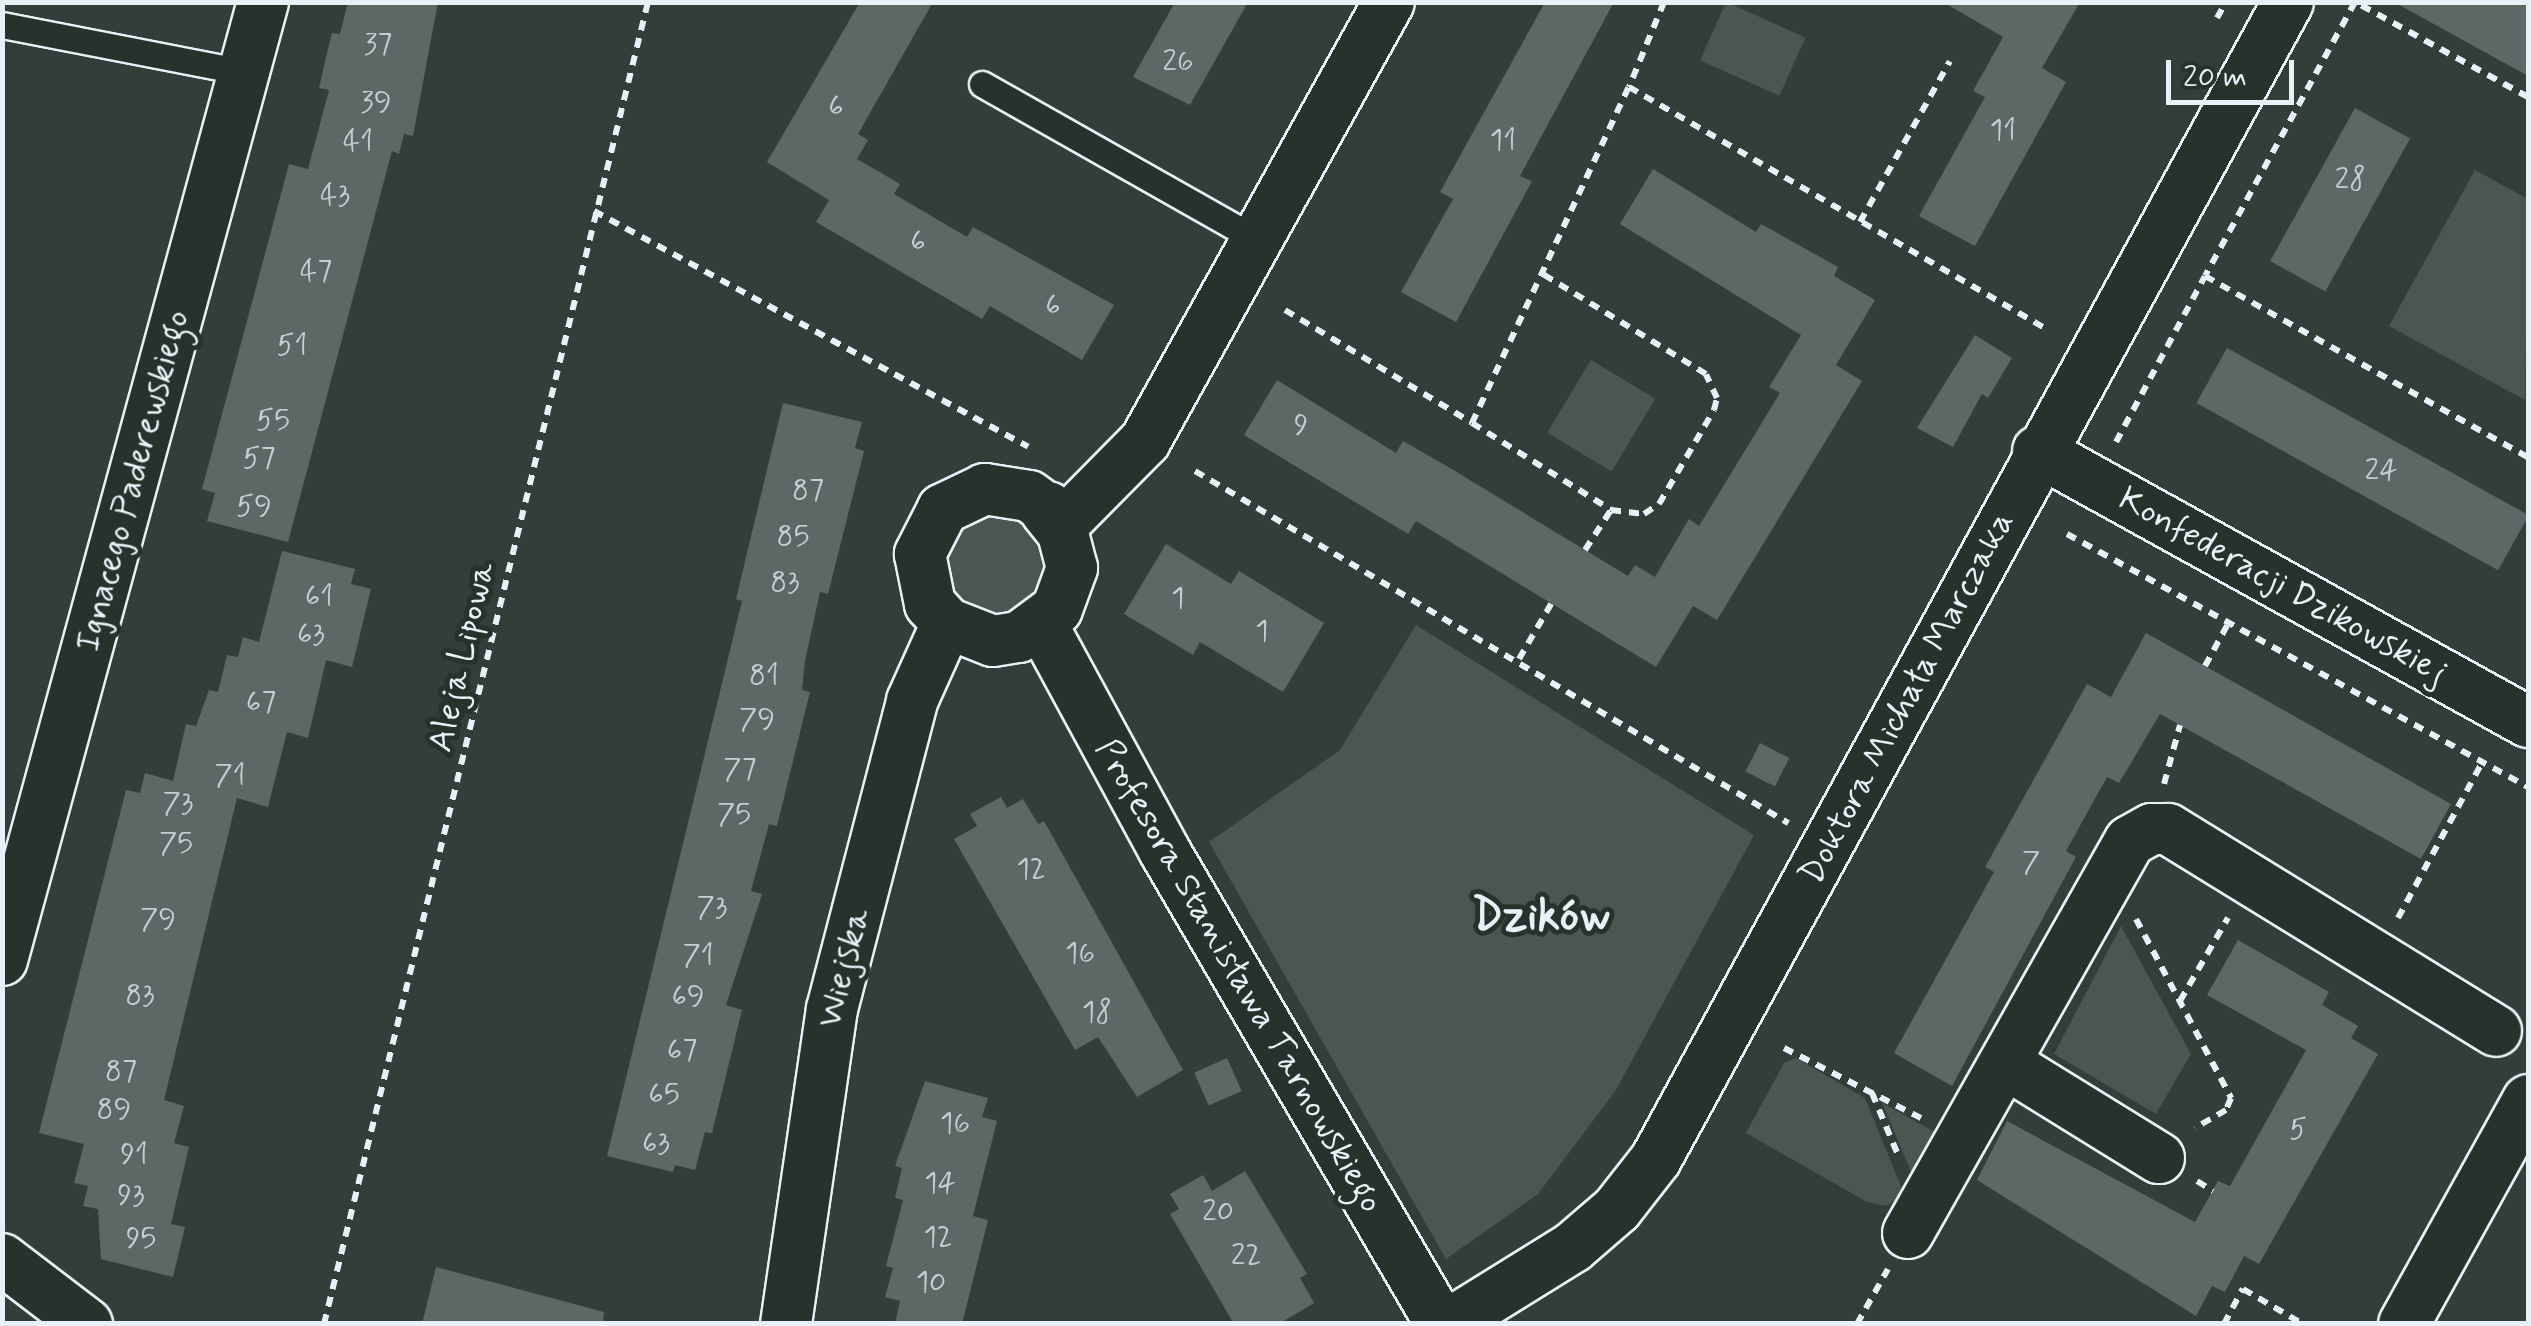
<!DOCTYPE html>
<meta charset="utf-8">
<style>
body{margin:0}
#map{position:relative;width:2531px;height:1326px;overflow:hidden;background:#323e39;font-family:Mynerve,sans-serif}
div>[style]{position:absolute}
.green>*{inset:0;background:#495651;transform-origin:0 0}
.round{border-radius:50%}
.building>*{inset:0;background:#5c6865;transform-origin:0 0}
.path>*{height:6px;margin-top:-3px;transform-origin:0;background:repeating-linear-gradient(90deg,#e8f1f8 0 10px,transparent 0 18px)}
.roads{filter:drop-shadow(2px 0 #e8f1f8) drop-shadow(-2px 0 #e8f1f8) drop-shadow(0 2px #e8f1f8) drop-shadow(0 -2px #e8f1f8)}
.lane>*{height:25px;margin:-12.5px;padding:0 12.5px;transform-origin:12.5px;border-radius:12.5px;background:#26332d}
.street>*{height:50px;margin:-25px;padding:0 25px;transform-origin:25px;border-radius:25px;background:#26332d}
.secondary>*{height:55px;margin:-27.5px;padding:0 27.5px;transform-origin:27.5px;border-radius:27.5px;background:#26332d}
span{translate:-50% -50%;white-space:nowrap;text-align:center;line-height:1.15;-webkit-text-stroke:10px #26332d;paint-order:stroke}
.number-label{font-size:30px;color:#c5cfd3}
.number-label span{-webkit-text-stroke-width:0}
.street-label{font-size:35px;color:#e8f1f8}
.district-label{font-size:45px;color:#e8f1f8;font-weight:700}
.frame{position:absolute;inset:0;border:5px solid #e8f1f8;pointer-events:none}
.scale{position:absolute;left:2166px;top:60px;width:128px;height:45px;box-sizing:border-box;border:5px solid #e8f1f8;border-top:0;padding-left:12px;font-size:30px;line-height:35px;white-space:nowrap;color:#e8f1f8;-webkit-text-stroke:8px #26332d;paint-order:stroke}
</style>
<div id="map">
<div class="green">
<div style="left:1726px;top:2px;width:87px;height:64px;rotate:24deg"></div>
<div style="clip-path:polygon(2475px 170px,2528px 199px,2525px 400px,2389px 326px)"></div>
<div style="left:1591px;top:360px;width:75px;height:85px;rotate:31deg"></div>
<div class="round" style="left:944px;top:514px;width:100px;height:100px"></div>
<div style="clip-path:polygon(1416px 625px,1754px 835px,1616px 1090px,1538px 1194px,1446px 1259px,1209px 842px,1340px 750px)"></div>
<div style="clip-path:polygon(2121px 926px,2191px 1054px,2156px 1114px,2054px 1054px)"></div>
<div style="clip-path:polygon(1796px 1058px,1865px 1098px,1905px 1196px,1886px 1206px,1867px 1202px,1746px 1133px,1784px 1063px)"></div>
<div style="clip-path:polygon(1882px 1103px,1946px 1138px,1917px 1186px)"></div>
</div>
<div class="building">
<div style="clip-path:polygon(348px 2px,438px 2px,413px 136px,404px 134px,399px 154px,392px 151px,288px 542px,207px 521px,215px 493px,202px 489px,289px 164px,308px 169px,329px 90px,319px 88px,327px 53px,332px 33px,340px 34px)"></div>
<div style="clip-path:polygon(860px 2px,933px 2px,858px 134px,868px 140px,857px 159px,900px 184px,894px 194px,967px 237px,973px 227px,1114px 305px,1082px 360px,990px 306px,982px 319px,816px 222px,829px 200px,767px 162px)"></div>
<div style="clip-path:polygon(1175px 2px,1248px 2px,1190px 105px,1133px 77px)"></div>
<div style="clip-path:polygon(1545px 2px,1614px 2px,1520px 176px,1532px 181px,1456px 322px,1401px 292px,1453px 199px,1440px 192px)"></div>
<div style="clip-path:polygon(1943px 2px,2080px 2px,2042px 68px,2066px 82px,1975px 246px,1919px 216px,1985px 97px,1973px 91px,2003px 37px)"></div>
<div style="clip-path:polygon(2394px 2px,2528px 2px,2528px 76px)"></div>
<div style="left:2355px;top:108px;width:63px;height:175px;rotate:29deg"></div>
<div style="clip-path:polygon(1653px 169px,1756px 232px,1761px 224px,1838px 267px,1834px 276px,1875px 300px,1836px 365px,1862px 381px,1717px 620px,1693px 606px,1656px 667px,1416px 521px,1408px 534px,1244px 435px,1277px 380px,1396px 453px,1403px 441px,1450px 468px,1628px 576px,1635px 565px,1655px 577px,1689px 519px,1699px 526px,1780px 393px,1769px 387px,1801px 335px,1620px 224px)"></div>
<div style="clip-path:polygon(1975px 335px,2012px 358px,1988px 398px,1982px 394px,1953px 447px,1917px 428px)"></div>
<div style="left:2227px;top:348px;width:345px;height:63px;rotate:29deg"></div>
<div style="clip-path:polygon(783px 403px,862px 422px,855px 448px,864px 451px,828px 594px,820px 592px,805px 661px,802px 690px,810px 692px,777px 826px,769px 824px,751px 891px,762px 894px,726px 1005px,742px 1010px,712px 1133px,705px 1132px,695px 1170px,675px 1165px,673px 1172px,607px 1156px,742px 601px,736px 599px)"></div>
<div style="clip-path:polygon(1166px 544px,1231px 584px,1239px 571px,1324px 623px,1283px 692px,1200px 642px,1193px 655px,1124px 614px)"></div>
<div style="clip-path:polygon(282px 551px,355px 569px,351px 584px,371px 589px,352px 667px,326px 660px,308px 738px,287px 732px,268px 807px,237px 798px,164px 1100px,184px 1106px,174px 1143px,189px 1147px,171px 1224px,185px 1227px,173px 1277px,101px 1259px,98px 1209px,83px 1206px,88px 1186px,74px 1183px,84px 1144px,39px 1133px,126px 790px,140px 793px,145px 773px,173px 781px,186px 724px,196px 726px,209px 690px,218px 692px,227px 655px,238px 657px,243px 637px,259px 642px)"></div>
<div style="clip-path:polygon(2146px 633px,2451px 804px,2421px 859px,2160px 714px,2119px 783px,2107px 777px,2066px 851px,2076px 857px,1952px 1086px,1894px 1053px,1994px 872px,1985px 867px,2087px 684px,2111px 697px)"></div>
<div style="left:1760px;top:743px;width:33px;height:32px;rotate:27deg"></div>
<div style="clip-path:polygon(1001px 797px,1007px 808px,1023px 799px,1038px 824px,1044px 821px,1183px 1070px,1137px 1097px,1098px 1037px,1075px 1050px,954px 839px,977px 826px,970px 814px)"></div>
<div style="clip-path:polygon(2238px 940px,2329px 992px,2322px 1005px,2358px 1026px,2351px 1038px,2378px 1054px,2259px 1264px,2244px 1256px,2225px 1292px,2212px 1286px,2196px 1316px,1977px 1180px,2007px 1121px,2195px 1222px,2218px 1181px,2230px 1186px,2306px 1050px,2207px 995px)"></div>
<div style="left:1227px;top:1058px;width:36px;height:36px;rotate:66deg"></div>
<div style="clip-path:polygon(925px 1081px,988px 1098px,982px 1117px,997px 1121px,973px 1216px,988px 1220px,962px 1324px,895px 1324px,900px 1301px,885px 1297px,893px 1268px,886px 1266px,903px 1200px,895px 1198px,902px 1168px,895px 1166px)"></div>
<div style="clip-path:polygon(1245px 1171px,1307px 1274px,1300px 1278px,1314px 1303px,1279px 1324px,1234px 1324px,1170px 1214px,1179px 1209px,1170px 1194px,1203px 1175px,1212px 1191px)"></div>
<div style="clip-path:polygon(436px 1267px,604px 1312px,603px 1324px,422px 1324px)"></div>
</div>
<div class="path">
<div style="left:1664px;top:2px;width:92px;rotate:112.4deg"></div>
<div style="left:1629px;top:87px;width:480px;rotate:30.1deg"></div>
<div style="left:2217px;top:18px;width:18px;rotate:-61deg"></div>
<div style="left:2528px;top:97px;width:197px;rotate:-151.2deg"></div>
<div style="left:2355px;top:2px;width:312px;rotate:118.7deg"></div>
<div style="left:2205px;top:276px;width:370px;rotate:29.3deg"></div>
<div style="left:594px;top:211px;width:494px;rotate:28.5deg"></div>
<div style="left:1860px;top:222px;width:184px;rotate:-60.8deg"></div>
<div style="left:1285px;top:310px;width:218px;rotate:31.1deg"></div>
<div style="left:1472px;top:423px;width:371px;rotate:-65deg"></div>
<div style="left:1472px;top:423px;width:164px;rotate:32deg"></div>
<div style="left:1611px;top:510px;width:33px;rotate:7deg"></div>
<div style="left:1644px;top:514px;width:18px;rotate:-34deg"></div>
<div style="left:1659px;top:504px;width:109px;rotate:-59.7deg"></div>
<div style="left:1714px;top:410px;width:12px;rotate:-76deg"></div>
<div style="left:1717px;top:398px;width:26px;rotate:-115deg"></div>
<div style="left:1706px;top:374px;width:191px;rotate:-148.5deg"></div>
<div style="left:2116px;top:442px;width:188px;rotate:-61.8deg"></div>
<div style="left:1195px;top:471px;width:690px;rotate:30.69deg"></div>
<div style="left:2067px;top:534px;width:526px;rotate:28.76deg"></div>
<div style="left:1585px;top:550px;width:48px;rotate:-57deg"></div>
<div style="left:1519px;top:659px;width:64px;rotate:-59.8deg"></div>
<div style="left:2205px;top:666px;width:50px;rotate:-61.4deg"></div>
<div style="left:2164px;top:784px;width:61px;rotate:-74.8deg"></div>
<div style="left:2398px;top:918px;width:179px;rotate:-61.6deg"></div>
<div style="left:2136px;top:919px;width:203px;rotate:62deg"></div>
<div style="left:2231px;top:1098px;width:13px;rotate:113deg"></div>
<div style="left:2226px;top:1110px;width:36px;rotate:150deg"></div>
<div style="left:2180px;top:1001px;width:96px;rotate:-60deg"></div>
<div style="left:1784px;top:1048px;width:154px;rotate:27.1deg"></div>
<div style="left:1872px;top:1093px;width:67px;rotate:67.2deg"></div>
<div style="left:2197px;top:1181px;width:19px;rotate:32deg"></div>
<div style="left:324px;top:1324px;width:1361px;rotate:-76.23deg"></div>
<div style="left:1857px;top:1324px;width:63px;rotate:-60.6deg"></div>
<div style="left:2224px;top:1324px;width:40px;rotate:-62deg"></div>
<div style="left:2243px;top:1289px;width:69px;rotate:30.3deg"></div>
</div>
<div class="roads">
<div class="lane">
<div style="left:2px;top:25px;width:247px;rotate:11deg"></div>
<div style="left:982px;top:84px;width:317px;rotate:29.5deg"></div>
</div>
<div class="street">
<div style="left:2038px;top:451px;width:560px;rotate:28.95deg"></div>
<div style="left:1047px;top:509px;width:22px;rotate:-144deg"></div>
<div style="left:1029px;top:496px;width:45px;rotate:-171deg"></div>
<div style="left:985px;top:489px;width:47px;rotate:154.5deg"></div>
<div style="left:943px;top:509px;width:51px;rotate:117.1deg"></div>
<div style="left:920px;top:554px;width:51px;rotate:78.7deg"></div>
<div style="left:930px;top:604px;width:25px;rotate:48deg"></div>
<div style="left:947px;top:623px;width:49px;rotate:21.4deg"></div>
<div style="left:993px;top:641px;width:26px;rotate:-9deg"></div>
<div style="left:1019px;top:637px;width:47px;rotate:-36.4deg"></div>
<div style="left:1057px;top:609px;width:44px;rotate:-69.9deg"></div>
<div style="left:1072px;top:568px;width:43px;rotate:-104.7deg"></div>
<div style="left:1061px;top:526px;width:120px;rotate:-45.3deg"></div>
<div style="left:1145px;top:441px;width:502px;rotate:-60.93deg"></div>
<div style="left:1042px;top:625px;width:256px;rotate:61.5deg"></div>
<div style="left:1164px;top:850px;width:549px;rotate:59.7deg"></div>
<div style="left:2px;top:960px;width:993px;rotate:-74.76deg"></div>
<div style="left:2005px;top:1063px;width:181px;rotate:31.7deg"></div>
<div style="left:1908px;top:1233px;width:450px;rotate:-60.5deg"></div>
<div style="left:2130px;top:841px;width:25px;rotate:-29deg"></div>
<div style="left:2152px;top:829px;width:16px"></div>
<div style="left:2168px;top:829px;width:385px;rotate:31.6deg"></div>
<div style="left:2px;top:1259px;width:107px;rotate:37.4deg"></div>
<div style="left:786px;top:1324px;width:318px;rotate:-81.7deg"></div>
<div style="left:832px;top:1009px;width:318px;rotate:-75.4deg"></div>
<div style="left:912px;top:701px;width:85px;rotate:-65.8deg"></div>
<div style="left:1449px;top:1324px;width:146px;rotate:-31.8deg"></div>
<div style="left:1573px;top:1247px;width:58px;rotate:-40.8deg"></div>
<div style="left:1617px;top:1209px;width:63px;rotate:-52deg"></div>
<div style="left:1656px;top:1159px;width:1318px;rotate:-61.35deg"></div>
<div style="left:2404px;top:1324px;width:256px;rotate:-61deg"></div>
</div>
<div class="secondary">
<div style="left:1047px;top:509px;width:22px;rotate:51deg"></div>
</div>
</div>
<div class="number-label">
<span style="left:378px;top:45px">37</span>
<span style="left:1178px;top:62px">26</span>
<span style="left:376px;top:103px">39</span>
<span style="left:836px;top:107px">6</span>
<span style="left:2003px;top:131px">11</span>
<span style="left:1503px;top:141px">11</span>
<span style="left:358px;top:142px">41</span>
<span style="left:2350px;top:180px">28</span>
<span style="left:335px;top:196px">43</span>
<span style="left:918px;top:242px">6</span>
<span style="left:316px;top:272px">47</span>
<span style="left:1053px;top:306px">6</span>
<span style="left:292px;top:346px">51</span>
<span style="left:273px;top:421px">55</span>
<span style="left:1301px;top:426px">9</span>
<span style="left:259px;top:459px">57</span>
<span style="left:2381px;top:471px">24</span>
<span style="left:808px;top:491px">87</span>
<span style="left:254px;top:507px">59</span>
<span style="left:793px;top:537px">85</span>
<span style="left:785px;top:583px">83</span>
<span style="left:319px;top:597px">61</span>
<span style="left:1178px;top:599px">1</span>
<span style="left:1262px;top:632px">1</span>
<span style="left:311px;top:635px">63</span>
<span style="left:764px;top:676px">81</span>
<span style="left:261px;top:703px">67</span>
<span style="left:757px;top:720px">79</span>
<span style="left:740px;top:770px">77</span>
<span style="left:230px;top:776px">71</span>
<span style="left:178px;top:804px">73</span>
<span style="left:734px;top:815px">75</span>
<span style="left:176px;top:844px">75</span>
<span style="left:2031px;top:863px">7</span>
<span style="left:1031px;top:870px">12</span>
<span style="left:712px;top:908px">73</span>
<span style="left:158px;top:920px">79</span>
<span style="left:1080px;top:954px">16</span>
<span style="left:698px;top:956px">71</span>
<span style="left:140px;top:996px">83</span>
<span style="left:688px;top:997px">69</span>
<span style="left:1097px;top:1013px">18</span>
<span style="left:682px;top:1051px">67</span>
<span style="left:121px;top:1072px">87</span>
<span style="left:664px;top:1095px">65</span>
<span style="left:114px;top:1110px">89</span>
<span style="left:955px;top:1124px">16</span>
<span style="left:2298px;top:1130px">5</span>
<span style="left:656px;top:1144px">63</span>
<span style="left:134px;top:1155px">91</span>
<span style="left:940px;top:1184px">14</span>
<span style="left:131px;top:1196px">93</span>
<span style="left:1218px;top:1212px">20</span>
<span style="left:938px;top:1238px">12</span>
<span style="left:141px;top:1239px">95</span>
<span style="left:1246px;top:1256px">22</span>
<span style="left:931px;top:1283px">10</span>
</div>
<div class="street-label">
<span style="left:133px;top:481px;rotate:-75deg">Ignacego Paderewskiego</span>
<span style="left:2283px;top:586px;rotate:29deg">Konfederacji Dzikowskiej</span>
<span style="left:462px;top:657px;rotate:-77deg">Aleja Lipowa</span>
<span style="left:1907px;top:698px;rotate:-62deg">Doktora Michała Marczaka</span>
<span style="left:844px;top:968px;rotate:-76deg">Wiejska</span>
<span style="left:1239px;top:976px;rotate:60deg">Profesora Stanisława Tarnowskiego</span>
</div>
<div class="district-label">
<span style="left:1541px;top:917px">Dzików</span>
</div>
<div class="frame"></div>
<div class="scale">20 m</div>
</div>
